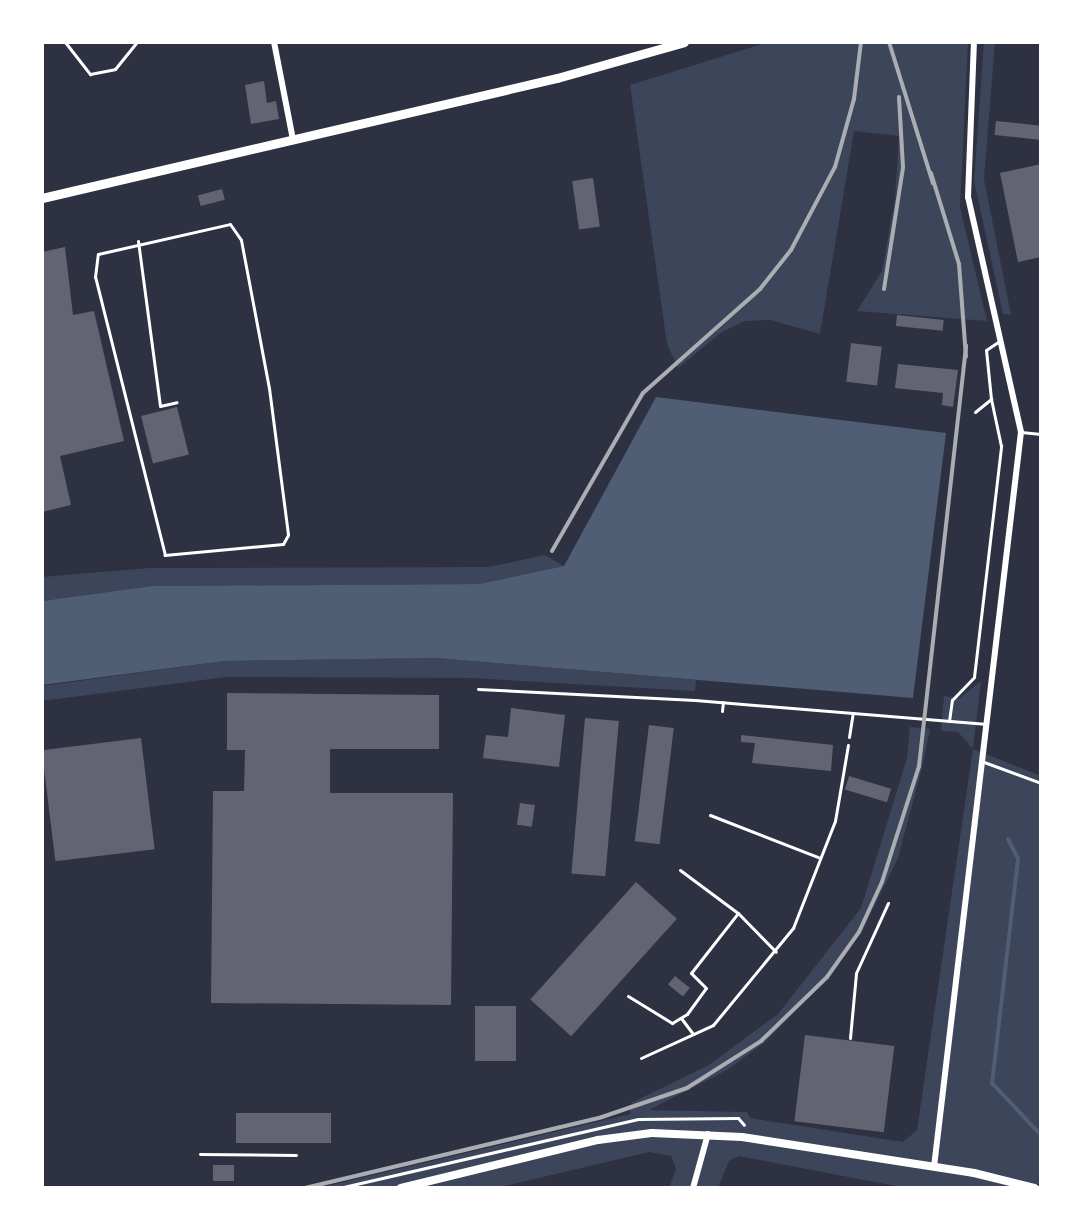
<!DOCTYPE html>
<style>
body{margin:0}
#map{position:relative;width:1083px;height:1230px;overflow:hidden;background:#2d3142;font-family:Bitter,serif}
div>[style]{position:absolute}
.green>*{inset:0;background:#3c4559}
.water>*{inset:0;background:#4f5d75}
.stream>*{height:4px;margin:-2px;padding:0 2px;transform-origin:2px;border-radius:2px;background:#4f5d75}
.building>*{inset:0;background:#626471;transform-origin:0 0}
.path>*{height:3px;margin:-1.5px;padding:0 1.5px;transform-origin:1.5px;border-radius:1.5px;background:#fff}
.service>*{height:3px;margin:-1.5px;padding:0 1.5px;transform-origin:1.5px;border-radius:1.5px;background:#fff}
.minor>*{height:6px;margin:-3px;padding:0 3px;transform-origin:3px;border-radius:3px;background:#fff}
.tertiary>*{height:8px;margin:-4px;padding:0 4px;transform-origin:4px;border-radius:4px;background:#fff}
.secondary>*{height:9px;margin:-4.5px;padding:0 4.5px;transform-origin:4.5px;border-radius:4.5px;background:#fff}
.rail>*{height:4px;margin:-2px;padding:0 2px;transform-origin:2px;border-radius:2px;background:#abadb3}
span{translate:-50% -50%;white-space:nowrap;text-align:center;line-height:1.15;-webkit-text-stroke:8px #fff;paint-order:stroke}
.frame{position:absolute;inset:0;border:44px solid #fff;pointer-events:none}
</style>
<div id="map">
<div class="green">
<div style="clip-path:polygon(769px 42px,968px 42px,960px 207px,987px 321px,857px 311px,882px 271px,895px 199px,899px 136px,854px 131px,820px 334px,770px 320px,745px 321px,722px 332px,678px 368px,667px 344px,630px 85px)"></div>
<div style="clip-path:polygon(984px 42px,995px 42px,984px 179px,1011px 315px,1003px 314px,974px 181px)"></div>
<div style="clip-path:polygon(545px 555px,564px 566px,479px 584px,152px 586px,42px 601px,42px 577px,150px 568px,489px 567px)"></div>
<div style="clip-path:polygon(437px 658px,696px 680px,695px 691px,471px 678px,226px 677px,42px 701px,42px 686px,224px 661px)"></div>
<div style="clip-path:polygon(981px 681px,973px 749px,1041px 776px,1041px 1188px,906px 1188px,739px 1156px,729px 1161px,718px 1188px,669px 1188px,676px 1169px,671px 1156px,649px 1152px,496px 1188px,319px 1188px,630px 1114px,631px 1103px,709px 1065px,778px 1014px,861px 908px,907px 758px,910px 727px,930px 729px,922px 768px,898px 858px,862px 931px,829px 977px,764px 1043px,727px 1070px,649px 1110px,747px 1112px,750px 1118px,903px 1142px,917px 1130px,973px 749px,958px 732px,941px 731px,944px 696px,960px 698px)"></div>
</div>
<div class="water">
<div style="clip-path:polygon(656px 397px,946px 433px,913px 698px,437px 658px,224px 661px,42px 685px,42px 601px,152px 586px,479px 584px,564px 566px)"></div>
</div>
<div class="stream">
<div style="left:1008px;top:839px;width:22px;rotate:63deg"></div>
<div style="left:1018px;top:859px;width:226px;rotate:96.6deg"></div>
<div style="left:992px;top:1083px;width:71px;rotate:46.7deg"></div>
</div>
<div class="building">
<div style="clip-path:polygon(264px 81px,267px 103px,276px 101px,279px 119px,251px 124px,245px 85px)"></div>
<div style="left:996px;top:121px;width:45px;height:14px;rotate:6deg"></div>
<div style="clip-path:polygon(1041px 164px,1041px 257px,1018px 262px,1000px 173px)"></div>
<div style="left:593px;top:178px;width:49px;height:21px;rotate:82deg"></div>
<div style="left:222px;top:189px;width:11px;height:25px;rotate:75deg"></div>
<div style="clip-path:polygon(65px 247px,73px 315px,94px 311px,124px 441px,60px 456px,71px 505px,42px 512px,42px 252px)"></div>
<div style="left:897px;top:315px;width:47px;height:11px;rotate:6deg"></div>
<div style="left:851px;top:343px;width:31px;height:39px;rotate:7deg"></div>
<div style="clip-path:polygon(898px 364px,958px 370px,953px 407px,942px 405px,943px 393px,895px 388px)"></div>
<div style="left:177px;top:407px;width:49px;height:37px;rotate:76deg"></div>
<div style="clip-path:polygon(227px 693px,439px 695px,439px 749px,330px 749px,330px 793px,453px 793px,451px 1005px,211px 1003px,213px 791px,244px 791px,245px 750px,227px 750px)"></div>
<div style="clip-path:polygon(511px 708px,565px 715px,559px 767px,483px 758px,486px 735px,508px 737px)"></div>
<div style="left:585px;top:718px;width:34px;height:156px;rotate:5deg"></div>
<div style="left:649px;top:725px;width:25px;height:117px;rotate:7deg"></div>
<div style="clip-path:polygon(741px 735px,833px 745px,831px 771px,752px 763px,755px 743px,741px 742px)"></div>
<div style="left:141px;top:738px;width:112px;height:100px;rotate:83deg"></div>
<div style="left:849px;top:776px;width:44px;height:14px;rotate:17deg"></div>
<div style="left:520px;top:803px;width:15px;height:22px;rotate:8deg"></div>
<div style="left:636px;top:882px;width:55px;height:158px;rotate:42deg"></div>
<div style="left:675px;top:976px;width:19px;height:11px;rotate:39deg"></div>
<div style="left:516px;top:1006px;width:55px;height:41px;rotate:90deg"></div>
<div style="left:805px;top:1035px;width:90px;height:87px;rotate:7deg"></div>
<div style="left:331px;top:1113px;width:30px;height:95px;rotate:90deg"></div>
<div style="left:213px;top:1165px;width:21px;height:16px"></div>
</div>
<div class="path">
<div style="left:65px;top:42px;width:41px;rotate:52deg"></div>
<div style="left:90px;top:74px;width:25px;rotate:-11deg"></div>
<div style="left:115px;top:69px;width:35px;rotate:-51deg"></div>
<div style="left:230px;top:224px;width:19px;rotate:55deg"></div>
<div style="left:241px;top:240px;width:151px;rotate:79.3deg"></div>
<div style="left:269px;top:388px;width:148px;rotate:82.6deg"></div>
<div style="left:288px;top:535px;width:10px;rotate:119deg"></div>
<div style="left:283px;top:544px;width:119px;rotate:174.7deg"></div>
<div style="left:165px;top:555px;width:287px;rotate:-104.1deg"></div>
<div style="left:95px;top:277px;width:23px;rotate:-83deg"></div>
<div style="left:98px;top:254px;width:135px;rotate:-12.8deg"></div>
<div style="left:138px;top:241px;width:166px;rotate:82.4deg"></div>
<div style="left:160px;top:406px;width:17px;rotate:-13deg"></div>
<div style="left:710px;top:815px;width:116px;rotate:21.3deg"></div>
<div style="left:680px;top:870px;width:72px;rotate:36.6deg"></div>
<div style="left:738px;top:913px;width:54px;rotate:45.7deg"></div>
<div style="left:628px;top:996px;width:52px;rotate:31.5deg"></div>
<div style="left:672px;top:1023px;width:17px;rotate:-31deg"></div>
<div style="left:687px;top:1014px;width:32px;rotate:-54deg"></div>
<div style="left:706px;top:988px;width:21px;rotate:-135deg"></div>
<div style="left:691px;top:973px;width:76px;rotate:-51.9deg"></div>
<div style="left:681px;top:1018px;width:20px;rotate:53deg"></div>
<div style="left:850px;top:1038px;width:65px;rotate:-84.7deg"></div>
<div style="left:856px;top:973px;width:77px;rotate:-65.4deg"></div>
<div style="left:641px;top:1058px;width:79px;rotate:-24.6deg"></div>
<div style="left:713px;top:1025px;width:126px;rotate:-50.5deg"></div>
<div style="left:793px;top:928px;width:115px;rotate:-68.6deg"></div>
<div style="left:835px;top:821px;width:77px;rotate:-80.3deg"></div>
<div style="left:339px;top:1188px;width:307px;rotate:-13deg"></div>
<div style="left:638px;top:1119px;width:100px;rotate:-0.6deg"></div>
<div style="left:738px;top:1118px;width:9px;rotate:49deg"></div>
</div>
<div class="service">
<div style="left:975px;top:412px;width:21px;rotate:-39deg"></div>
<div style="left:991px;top:399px;width:49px;rotate:-95.8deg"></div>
<div style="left:986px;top:350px;width:18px;rotate:-34deg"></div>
<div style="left:1021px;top:432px;width:20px;rotate:6deg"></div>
<div style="left:478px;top:689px;width:217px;rotate:2.9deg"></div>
<div style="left:695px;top:700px;width:290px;rotate:4.7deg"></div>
<div style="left:722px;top:711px;width:9px;rotate:-84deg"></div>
<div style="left:949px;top:721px;width:21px;rotate:-82deg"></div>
<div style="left:952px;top:700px;width:32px;rotate:-46deg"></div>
<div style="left:974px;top:677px;width:233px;rotate:-83.3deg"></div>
<div style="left:1001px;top:446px;width:48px;rotate:-102deg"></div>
<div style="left:849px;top:737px;width:24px;rotate:-81deg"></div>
<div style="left:984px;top:762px;width:61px;rotate:20.2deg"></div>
<div style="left:200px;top:1154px;width:96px;rotate:0.6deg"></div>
</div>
<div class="minor">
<div style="left:274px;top:42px;width:100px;rotate:79deg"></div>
<div style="left:934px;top:1167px;width:740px;rotate:-83.25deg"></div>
<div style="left:1021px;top:432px;width:241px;rotate:-102.7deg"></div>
<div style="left:968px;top:197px;width:155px;rotate:-87.8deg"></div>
<div style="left:693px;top:1188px;width:56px;rotate:-74.5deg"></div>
</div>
<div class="tertiary">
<div style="left:401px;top:1188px;width:203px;rotate:-13.7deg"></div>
<div style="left:598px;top:1140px;width:54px;rotate:-7.4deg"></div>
<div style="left:652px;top:1133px;width:90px;rotate:2.5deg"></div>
<div style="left:742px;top:1137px;width:235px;rotate:8.8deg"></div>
<div style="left:974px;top:1173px;width:62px;rotate:14deg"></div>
</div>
<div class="secondary">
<div style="left:42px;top:198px;width:529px;rotate:-13.12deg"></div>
<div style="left:557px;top:78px;width:132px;rotate:-15.8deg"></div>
</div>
<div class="rail">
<div style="left:889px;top:42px;width:148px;rotate:72.7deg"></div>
<div style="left:931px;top:173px;width:95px;rotate:72.9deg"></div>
<div style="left:959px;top:264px;width:93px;rotate:85.7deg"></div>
<div style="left:884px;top:289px;width:123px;rotate:-81.1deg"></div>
<div style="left:903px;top:167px;width:70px;rotate:-93.3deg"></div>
<div style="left:552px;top:551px;width:182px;rotate:-60.1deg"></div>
<div style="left:643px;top:393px;width:157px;rotate:-41.6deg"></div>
<div style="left:760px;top:289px;width:50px;rotate:-51.5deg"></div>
<div style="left:791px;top:250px;width:94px;rotate:-62.1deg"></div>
<div style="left:835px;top:167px;width:71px;rotate:-74.4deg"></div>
<div style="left:854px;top:99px;width:57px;rotate:-83deg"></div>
<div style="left:305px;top:1188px;width:305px;rotate:-13.4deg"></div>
<div style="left:602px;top:1117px;width:90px;rotate:-18.8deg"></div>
<div style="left:687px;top:1088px;width:88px;rotate:-32.4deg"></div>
<div style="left:761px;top:1041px;width:92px;rotate:-44.1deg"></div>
<div style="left:827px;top:977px;width:55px;rotate:-54.6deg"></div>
<div style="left:859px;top:932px;width:55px;rotate:-65.3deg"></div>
<div style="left:882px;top:882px;width:122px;rotate:-72.3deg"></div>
<div style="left:919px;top:766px;width:423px;rotate:-83.6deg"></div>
</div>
<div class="frame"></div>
</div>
